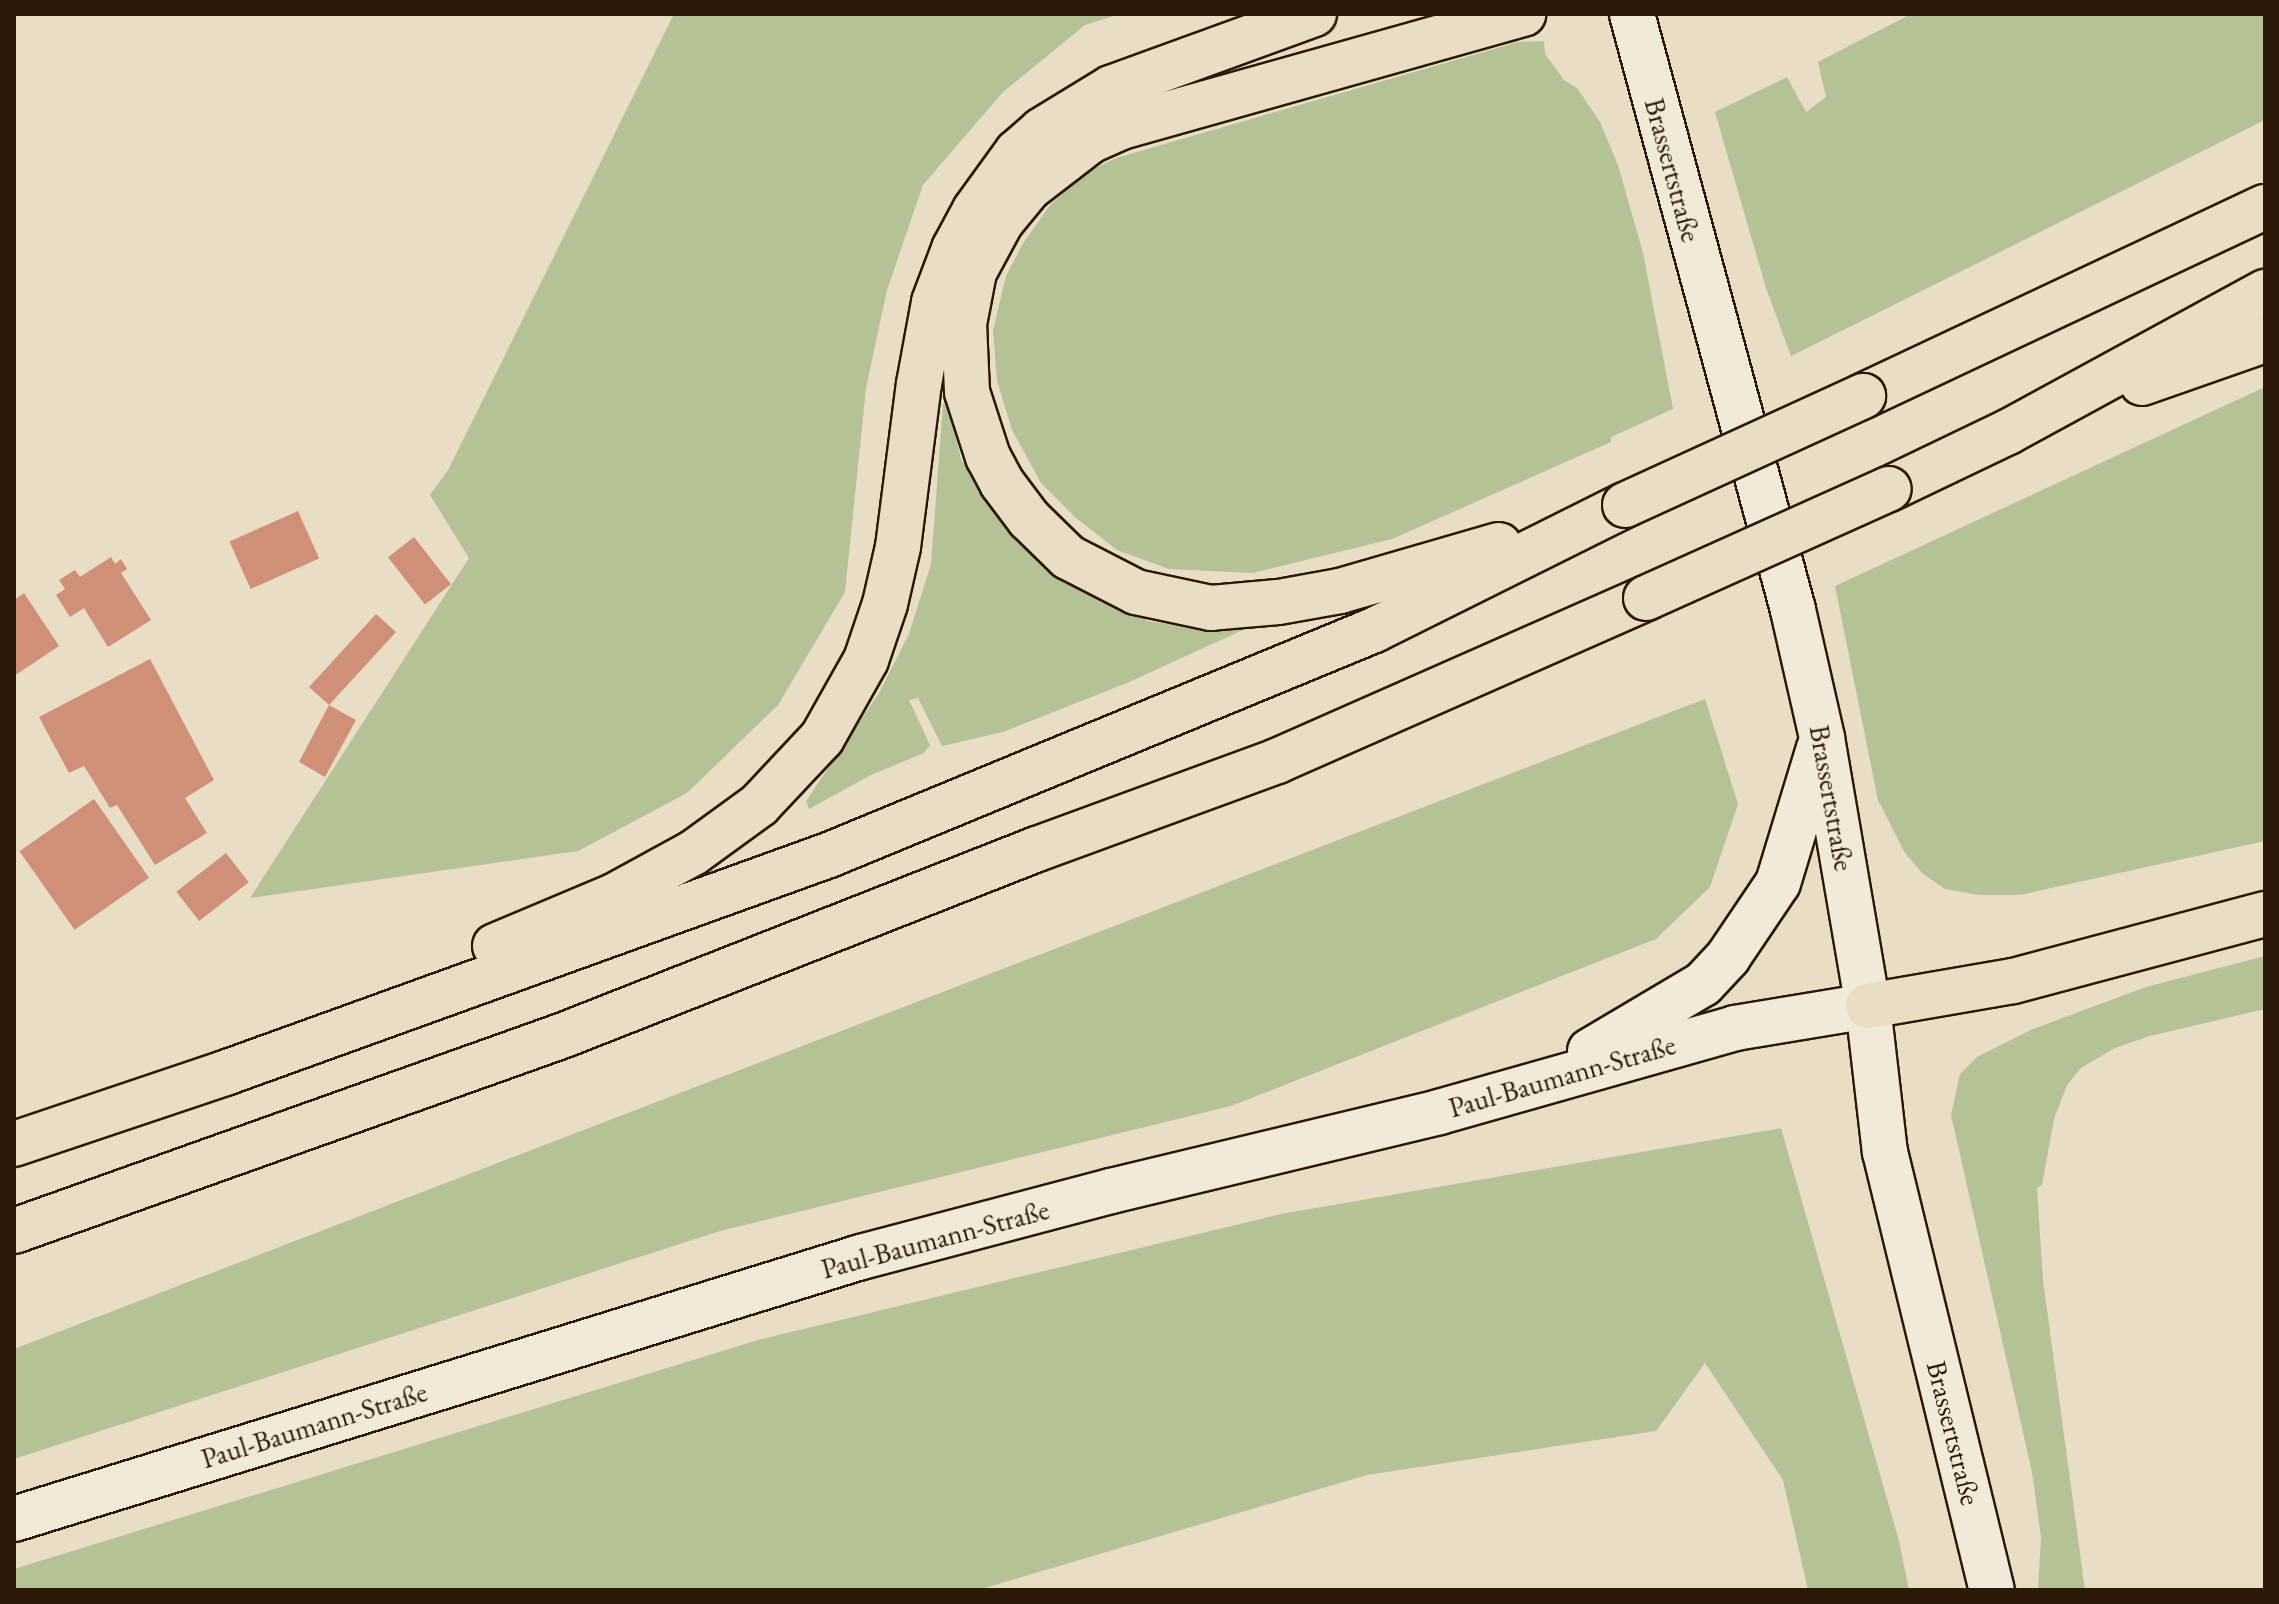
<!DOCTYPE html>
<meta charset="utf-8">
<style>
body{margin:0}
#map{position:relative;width:2279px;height:1604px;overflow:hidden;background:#e9ddc5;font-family:"EB Garamond",serif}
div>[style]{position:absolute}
.green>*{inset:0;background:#b4c296}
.building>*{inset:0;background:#cf9077;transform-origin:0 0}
.roads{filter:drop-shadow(2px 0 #2c1808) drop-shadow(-2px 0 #2c1808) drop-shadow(0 2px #2c1808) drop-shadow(0 -2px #2c1808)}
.secondary>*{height:44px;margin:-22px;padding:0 22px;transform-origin:22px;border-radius:22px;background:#f1e9d9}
.highway>*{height:44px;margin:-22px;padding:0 22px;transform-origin:22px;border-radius:22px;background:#e9ddc5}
.bridges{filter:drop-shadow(2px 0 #2c1808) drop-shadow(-2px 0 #2c1808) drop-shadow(0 2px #2c1808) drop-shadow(0 -2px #2c1808)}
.highway-bridge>*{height:44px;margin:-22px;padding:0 22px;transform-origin:22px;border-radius:22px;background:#e9ddc5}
span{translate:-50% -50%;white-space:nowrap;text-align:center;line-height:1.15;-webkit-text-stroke:7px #f1e9d9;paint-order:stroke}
.street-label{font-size:28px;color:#2c1808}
.frame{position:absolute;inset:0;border:16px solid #2c1808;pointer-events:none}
</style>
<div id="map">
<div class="green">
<div style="clip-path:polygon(674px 14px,1120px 14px,1085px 25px,1003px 92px,923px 185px,887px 290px,866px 388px,845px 592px,778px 705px,687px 793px,578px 851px,250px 898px,469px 558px,430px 495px,448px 470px)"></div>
<div style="clip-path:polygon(1911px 14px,2265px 14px,2265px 120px,1791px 356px,1766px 288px,1715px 112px,1787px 77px,1806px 112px,1826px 97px,1818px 62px)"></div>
<div style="clip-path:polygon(1544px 41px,1545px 54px,1564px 80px,1577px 88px,1600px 122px,1618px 165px,1643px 253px,1673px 409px,1611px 437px,1611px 442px,1392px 539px,1252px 573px,1169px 569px,1117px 550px,1076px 518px,1041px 483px,1012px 430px,997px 381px,993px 330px,1006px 276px,1022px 245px,1050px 205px,1086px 173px,1116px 158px,1518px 42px)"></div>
<div style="clip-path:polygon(2265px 387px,2265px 841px,2020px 895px,1980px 895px,1945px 889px,1922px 873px,1905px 853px,1878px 800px,1835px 586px)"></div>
<div style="clip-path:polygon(947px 401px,961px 459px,985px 500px,1009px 531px,1043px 564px,1143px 613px,1147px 621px,1205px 629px,1245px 629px,1127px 683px,1003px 732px,942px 746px,918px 698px,909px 700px,930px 745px,924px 753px,871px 775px,809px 809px,806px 801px,879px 693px,909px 634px,931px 564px,943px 404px)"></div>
<div style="clip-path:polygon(1705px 699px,1738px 804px,1710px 887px,1656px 939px,1231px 1106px,720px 1231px,14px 1459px,14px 1349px)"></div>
<div style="clip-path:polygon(2265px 956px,2265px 1009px,2150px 1036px,2115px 1048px,2081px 1068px,2067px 1085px,2054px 1119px,2042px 1185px,2037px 1188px,2043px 1280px,2085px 1590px,2038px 1590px,2041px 1537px,2032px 1472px,1951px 1115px,1960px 1074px,1977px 1057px,2033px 1029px,2146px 987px)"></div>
<div style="clip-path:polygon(1781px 1128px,1899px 1541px,1909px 1590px,1808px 1590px,1783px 1480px,1705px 1363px,1656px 1431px,1367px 1475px,978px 1590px,14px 1590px,14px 1569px,758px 1340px,1281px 1214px)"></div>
</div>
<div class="building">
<div style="left:298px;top:511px;width:52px;height:75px;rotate:66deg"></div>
<div style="left:414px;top:537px;width:60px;height:33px;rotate:52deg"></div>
<div style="clip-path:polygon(111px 557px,115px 564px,121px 559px,127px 569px,121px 573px,151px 620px,108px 647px,84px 608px,70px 617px,56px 595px,65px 589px,59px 580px,75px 570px,80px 577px)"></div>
<div style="clip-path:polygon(24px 593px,59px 646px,14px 676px,14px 600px)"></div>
<div style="clip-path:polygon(376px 614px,396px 632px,329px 705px,356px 720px,325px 777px,299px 762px,329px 705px,309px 687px)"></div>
<div style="clip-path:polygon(150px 659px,214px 780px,185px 798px,207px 833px,155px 865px,117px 805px,110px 808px,84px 766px,69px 773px,39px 717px)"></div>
<div style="left:94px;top:799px;width:96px;height:91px;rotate:55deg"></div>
<div style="left:226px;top:853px;width:37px;height:63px;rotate:52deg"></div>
</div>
<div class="roads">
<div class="secondary">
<div style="left:1632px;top:14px;width:617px;rotate:74.88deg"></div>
<div style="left:1793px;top:610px;width:131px;rotate:77.2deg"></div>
<div style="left:1822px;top:738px;width:272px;rotate:80.3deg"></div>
<div style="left:1868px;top:1006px;width:147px;rotate:83.4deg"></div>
<div style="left:1885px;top:1152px;width:451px;rotate:76.3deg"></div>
<div style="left:1590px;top:1051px;width:131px;rotate:-30.7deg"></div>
<div style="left:1703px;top:984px;width:37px;rotate:-47deg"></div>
<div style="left:1728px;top:957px;width:89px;rotate:-56deg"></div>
<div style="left:1778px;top:883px;width:141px;rotate:-73.1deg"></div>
<div style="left:14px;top:1519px;width:887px;rotate:-17.19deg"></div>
<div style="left:861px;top:1257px;width:259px;rotate:-14.8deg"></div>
<div style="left:1111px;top:1191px;width:337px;rotate:-13.5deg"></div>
<div style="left:1439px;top:1112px;width:308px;rotate:-15.8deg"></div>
<div style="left:1735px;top:1028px;width:135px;rotate:-9.4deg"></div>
</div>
<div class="highway">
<div style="left:2142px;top:383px;width:130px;rotate:-19.3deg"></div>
<div style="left:1863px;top:396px;width:444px;rotate:-25.2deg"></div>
<div style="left:1889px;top:489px;width:132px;rotate:-25.6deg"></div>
<div style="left:2008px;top:432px;width:293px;rotate:-28.6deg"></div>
<div style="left:1499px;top:545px;width:166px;rotate:163.9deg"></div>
<div style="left:1340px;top:591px;width:63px;rotate:169.9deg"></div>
<div style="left:1278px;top:602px;width:67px;rotate:174.9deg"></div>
<div style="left:1211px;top:608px;width:77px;rotate:-168deg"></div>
<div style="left:1136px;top:592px;width:76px;rotate:-152.8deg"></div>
<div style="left:1068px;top:557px;width:54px;rotate:-135.7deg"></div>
<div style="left:1029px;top:519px;width:45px;rotate:-126.9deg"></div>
<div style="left:1002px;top:483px;width:30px;rotate:-118deg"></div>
<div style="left:988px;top:457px;width:68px;rotate:-107.9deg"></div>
<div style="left:967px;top:392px;width:68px;rotate:-92.5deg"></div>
<div style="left:964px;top:324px;width:53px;rotate:-79.1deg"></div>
<div style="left:974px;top:272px;width:57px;rotate:-61.6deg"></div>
<div style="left:1001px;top:222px;width:44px;rotate:-50.5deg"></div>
<div style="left:1029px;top:188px;width:77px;rotate:-37.6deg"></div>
<div style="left:1090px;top:141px;width:34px;rotate:-24deg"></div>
<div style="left:1121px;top:127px;width:418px;rotate:-15.7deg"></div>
<div style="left:495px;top:946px;width:129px;rotate:-22.8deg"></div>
<div style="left:614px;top:896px;width:90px;rotate:-28.6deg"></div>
<div style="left:693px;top:853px;width:82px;rotate:-36deg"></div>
<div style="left:759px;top:805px;width:92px;rotate:-46.8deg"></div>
<div style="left:822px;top:738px;width:90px;rotate:-60.6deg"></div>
<div style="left:866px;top:660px;width:59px;rotate:-71.3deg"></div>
<div style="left:885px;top:604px;width:58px;rotate:-77.2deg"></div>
<div style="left:898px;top:547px;width:164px;rotate:-82.7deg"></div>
<div style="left:919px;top:384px;width:83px;rotate:-79.6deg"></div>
<div style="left:934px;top:302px;width:57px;rotate:-69.3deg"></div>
<div style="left:954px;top:249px;width:44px;rotate:-61.7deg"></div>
<div style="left:975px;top:210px;width:72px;rotate:-54.1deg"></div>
<div style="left:1017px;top:152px;width:33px;rotate:-41deg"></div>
<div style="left:1042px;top:130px;width:81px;rotate:-31.3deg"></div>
<div style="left:1111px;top:88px;width:216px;rotate:-20deg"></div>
<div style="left:1868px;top:1006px;width:147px;rotate:-9.8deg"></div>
<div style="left:2013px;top:981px;width:261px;rotate:-14.9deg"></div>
<div style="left:14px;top:1144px;width:223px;rotate:-18.6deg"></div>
<div style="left:225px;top:1073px;width:642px;rotate:-19.85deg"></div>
<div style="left:829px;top:855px;width:590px;rotate:-22.43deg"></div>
<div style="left:1374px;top:630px;width:280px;rotate:-26.5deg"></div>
<div style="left:14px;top:1231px;width:584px;rotate:-19.61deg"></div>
<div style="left:564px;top:1035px;width:508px;rotate:-21.47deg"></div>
<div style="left:1037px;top:849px;width:256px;rotate:-20.1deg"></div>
<div style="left:1277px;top:761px;width:403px;rotate:-23.8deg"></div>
</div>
</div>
<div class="bridges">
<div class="highway-bridge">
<div style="left:1625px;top:505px;width:262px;rotate:-24.6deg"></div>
<div style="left:1646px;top:598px;width:266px;rotate:-24.2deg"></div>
</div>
</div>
<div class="street-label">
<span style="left:1673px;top:170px;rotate:75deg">Brassertstraße</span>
<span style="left:1832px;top:798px;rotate:80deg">Brassertstraße</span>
<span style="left:1562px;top:1076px;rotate:-16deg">Paul-Baumann-Straße</span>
<span style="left:935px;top:1239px;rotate:-15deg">Paul-Baumann-Straße</span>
<span style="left:314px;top:1425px;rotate:-17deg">Paul-Baumann-Straße</span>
<span style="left:1954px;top:1433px;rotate:76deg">Brassertstraße</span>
</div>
<div class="frame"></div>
</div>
